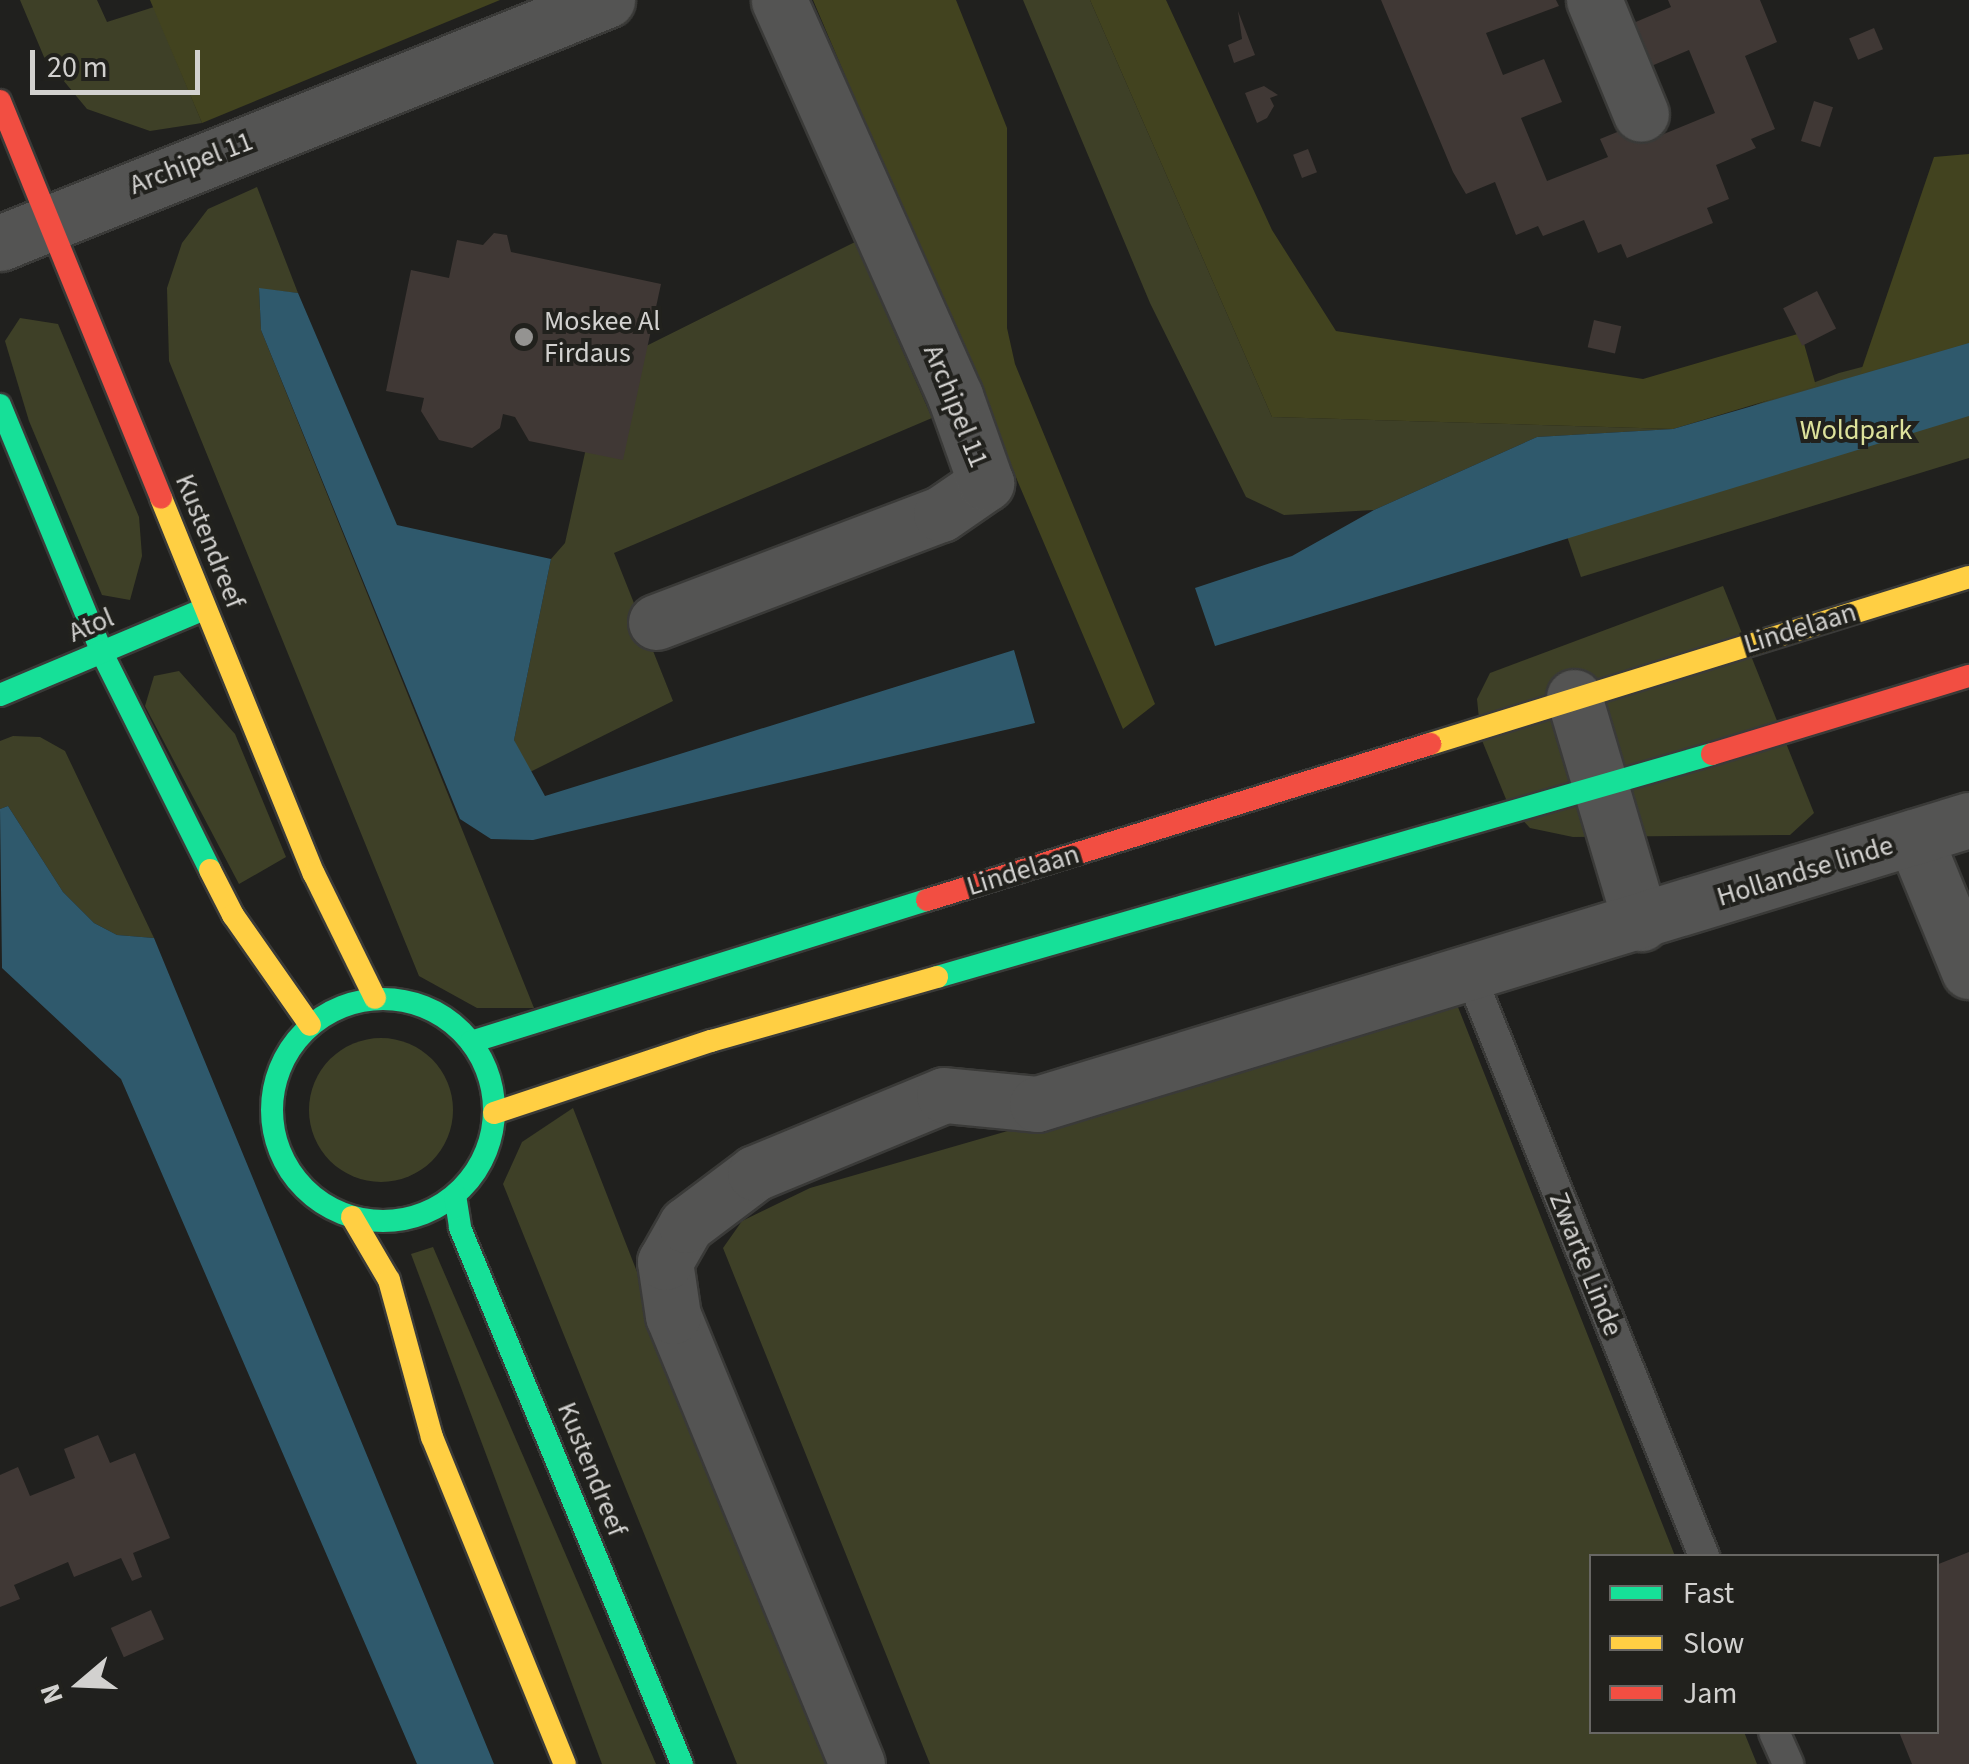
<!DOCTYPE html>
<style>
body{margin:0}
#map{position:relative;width:1969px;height:1764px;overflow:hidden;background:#20201e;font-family:"Source Sans 3",sans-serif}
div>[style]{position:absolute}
.green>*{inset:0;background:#3e4027}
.round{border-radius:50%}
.forest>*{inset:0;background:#42431f}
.water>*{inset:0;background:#2f596c}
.building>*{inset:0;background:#403835;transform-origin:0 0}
.roads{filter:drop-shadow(2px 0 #3a3a38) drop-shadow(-2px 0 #3a3a38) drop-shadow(0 2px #3a3a38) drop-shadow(0 -2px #3a3a38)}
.lane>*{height:30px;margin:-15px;padding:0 15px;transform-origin:15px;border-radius:15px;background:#545453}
.street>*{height:55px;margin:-27.5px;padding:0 27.5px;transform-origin:27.5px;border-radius:27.5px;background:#545453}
.fast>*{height:22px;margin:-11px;padding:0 11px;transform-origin:11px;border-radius:11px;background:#16e098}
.fast>.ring{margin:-11px;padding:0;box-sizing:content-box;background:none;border:22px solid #16e098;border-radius:50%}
.slow>*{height:22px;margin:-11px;padding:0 11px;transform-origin:11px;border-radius:11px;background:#ffcf43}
.jam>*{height:22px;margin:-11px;padding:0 11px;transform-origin:11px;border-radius:11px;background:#f24e42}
.dots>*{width:28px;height:28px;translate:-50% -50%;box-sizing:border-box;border:5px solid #21211d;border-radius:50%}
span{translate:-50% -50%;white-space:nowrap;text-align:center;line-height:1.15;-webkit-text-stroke:8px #21211d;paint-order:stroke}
.street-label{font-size:28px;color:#d2d1cf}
.poi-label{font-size:28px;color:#d2d1cf}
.left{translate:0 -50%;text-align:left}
.park-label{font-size:28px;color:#dde29b}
.legend{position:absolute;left:1589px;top:1554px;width:350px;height:180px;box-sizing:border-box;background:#21211d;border:2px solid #686764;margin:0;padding:12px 18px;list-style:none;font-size:30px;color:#d2d1cf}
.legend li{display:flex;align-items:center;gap:20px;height:50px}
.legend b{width:50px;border:2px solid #686764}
.north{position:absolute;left:30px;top:1634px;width:100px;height:100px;-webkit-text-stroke:8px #21211d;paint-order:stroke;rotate:251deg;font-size:28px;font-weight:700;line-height:40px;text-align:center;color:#d2d1cf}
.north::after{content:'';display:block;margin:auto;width:35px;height:45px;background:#d2d1cf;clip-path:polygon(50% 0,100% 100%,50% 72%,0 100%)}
.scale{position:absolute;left:30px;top:50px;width:170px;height:45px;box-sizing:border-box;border:5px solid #d2d1cf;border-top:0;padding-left:12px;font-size:30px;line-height:35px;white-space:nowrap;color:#d2d1cf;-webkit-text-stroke:8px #21211d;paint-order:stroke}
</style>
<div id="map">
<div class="green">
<div style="clip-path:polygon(20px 0,97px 0,107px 22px,154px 7px,202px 123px,150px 131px,87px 109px,44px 57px)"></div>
<div style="clip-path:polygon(1023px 0,1090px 0,1272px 417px,1673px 429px,1537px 437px,1374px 510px,1284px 515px,1246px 497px,1150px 303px)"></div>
<div style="clip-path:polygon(257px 187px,298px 293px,259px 289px,261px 330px,534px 1008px,477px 1008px,419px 976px,169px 361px,167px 288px,182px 243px,208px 209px)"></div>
<div style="clip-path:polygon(855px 242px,932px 418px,614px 553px,673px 701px,528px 773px,514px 740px,551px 559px,565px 543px,604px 367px)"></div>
<div style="clip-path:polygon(20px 318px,58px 324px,139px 517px,142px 556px,130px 600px,102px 595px,29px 421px,5px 341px)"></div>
<div style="clip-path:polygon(1969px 339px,1969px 458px,1581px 577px,1549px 484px,1839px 373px)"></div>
<div style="clip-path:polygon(1723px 586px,1814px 813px,1790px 835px,1573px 837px,1530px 828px,1508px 804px,1481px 738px,1477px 699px,1490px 673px)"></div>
<div style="clip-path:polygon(179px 671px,235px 734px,286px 857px,239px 884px,145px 706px,154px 676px)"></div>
<div style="clip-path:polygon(13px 736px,40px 737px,65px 751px,154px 938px,117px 935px,94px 923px,63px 892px,8px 806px,0 809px,0 741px)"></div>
<div style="clip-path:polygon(1456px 1002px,1675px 1556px,1592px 1556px,1592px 1732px,1744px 1732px,1757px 1764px,930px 1764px,723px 1248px,742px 1221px,810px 1188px)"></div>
<div class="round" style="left:309px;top:1038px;width:144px;height:144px"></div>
<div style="clip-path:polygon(573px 1108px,791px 1666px,831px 1764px,737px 1764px,503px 1184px,522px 1142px)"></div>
<div style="clip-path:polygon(433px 1247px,656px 1764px,602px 1764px,411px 1254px)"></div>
</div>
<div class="forest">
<div style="clip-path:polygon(150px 0,500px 0,202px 123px)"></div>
<div style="clip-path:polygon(813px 0,956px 0,1007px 128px,1007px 328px,1015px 364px,1155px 704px,1123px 729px)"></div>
<div style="clip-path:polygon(1090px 0,1166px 0,1272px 230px,1336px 331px,1643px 379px,1801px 333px,1816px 386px,1673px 429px,1272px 417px)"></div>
<div style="clip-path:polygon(1969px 154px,1969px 343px,1860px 374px,1934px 157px)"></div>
</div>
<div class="water">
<div style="clip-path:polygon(259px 288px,298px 293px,397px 525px,551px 559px,514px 740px,545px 796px,1014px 650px,1035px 723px,533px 840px,491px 839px,460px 819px,261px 330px)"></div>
<div style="clip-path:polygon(1969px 343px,1969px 416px,1215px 646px,1195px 588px,1292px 556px,1374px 510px,1537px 437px,1673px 429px)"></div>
<div style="clip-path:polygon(8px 806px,63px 892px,94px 923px,117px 935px,154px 938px,494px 1764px,417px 1764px,121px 1079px,2px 968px,0 809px)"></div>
</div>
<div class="building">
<div style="clip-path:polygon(1381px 0,1556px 0,1559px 6px,1486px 33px,1503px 75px,1544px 59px,1562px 102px,1521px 118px,1547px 181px,1608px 157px,1600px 139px,1647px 120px,1654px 138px,1715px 113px,1689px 50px,1649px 67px,1631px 24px,1671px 7px,1668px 0,1760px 0,1777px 42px,1745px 56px,1775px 129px,1751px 139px,1756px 148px,1716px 165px,1729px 199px,1707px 208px,1713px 223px,1627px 258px,1621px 244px,1598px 253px,1584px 220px,1543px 236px,1538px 226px,1516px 235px,1495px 182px,1466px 194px,1453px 172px)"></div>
<div style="clip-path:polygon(1238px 11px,1255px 55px,1234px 63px,1228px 45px,1242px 39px)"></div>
<div style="left:1874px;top:28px;width:23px;height:27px;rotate:67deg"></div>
<div style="clip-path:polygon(1264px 86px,1278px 95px,1270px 98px,1274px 106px,1267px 118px,1257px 123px,1245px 93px)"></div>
<div style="left:1814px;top:101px;width:20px;height:42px;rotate:18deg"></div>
<div style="left:1308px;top:149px;width:25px;height:16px;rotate:69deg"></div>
<div style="clip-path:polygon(494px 233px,507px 235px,511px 252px,661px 284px,623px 460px,529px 441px,515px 417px,503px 414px,500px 428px,472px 448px,439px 440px,421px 411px,424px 398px,386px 391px,411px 270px,449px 278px,457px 240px,483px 245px)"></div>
<div style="left:1817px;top:291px;width:42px;height:38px;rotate:63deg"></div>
<div style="left:1594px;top:320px;width:28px;height:28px;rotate:13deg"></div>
<div style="clip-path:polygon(98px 1435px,110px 1463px,135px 1453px,170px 1538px,133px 1553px,142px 1577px,132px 1581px,121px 1558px,74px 1577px,68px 1562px,14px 1585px,20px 1599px,0 1607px,0 1475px,18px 1467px,30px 1496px,75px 1478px,64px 1449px)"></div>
<div style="clip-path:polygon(1969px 1552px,1969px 1764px,1912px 1764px,1899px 1732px,1936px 1732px,1936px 1565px)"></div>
<div style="left:151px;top:1610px;width:32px;height:44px;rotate:66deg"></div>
</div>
<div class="roads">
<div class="lane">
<div style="left:1469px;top:972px;width:630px;rotate:68.08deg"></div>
<div style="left:1774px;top:1732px;width:35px;rotate:66deg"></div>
</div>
<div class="street">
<div style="left:1594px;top:0;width:123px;rotate:67.6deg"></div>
<div style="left:0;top:243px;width:654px;rotate:-21.82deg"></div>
<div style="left:656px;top:622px;width:305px;rotate:-20.8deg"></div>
<div style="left:941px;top:514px;width:55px;rotate:-34.6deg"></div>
<div style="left:986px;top:483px;width:92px;rotate:-109.6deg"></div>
<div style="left:955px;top:396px;width:433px;rotate:-114deg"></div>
<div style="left:1574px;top:697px;width:236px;rotate:73.5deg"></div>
<div style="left:1914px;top:837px;width:145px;rotate:67.7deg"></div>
<div style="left:857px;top:1764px;width:484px;rotate:-112.3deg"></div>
<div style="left:673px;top:1316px;width:55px;rotate:-98.4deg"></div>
<div style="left:665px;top:1262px;width:43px;rotate:-60.4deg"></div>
<div style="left:686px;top:1225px;width:86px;rotate:-37deg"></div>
<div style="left:755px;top:1173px;width:204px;rotate:-22.4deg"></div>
<div style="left:944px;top:1095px;width:93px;rotate:5.5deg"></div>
<div style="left:1037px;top:1104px;width:974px;rotate:-16.95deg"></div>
</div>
<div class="fast">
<div style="left:0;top:405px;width:268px;rotate:67.6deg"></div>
<div style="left:102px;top:653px;width:242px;rotate:63.5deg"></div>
<div style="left:0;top:695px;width:222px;rotate:-22.8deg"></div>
<div style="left:937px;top:977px;width:806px;rotate:-16.05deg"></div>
<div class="ring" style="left:272px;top:999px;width:200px;height:200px"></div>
<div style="left:471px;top:1042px;width:478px;rotate:-17.3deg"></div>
<div style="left:455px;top:1195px;width:33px;rotate:81deg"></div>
<div style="left:460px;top:1228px;width:580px;rotate:67.5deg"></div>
</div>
<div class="slow">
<div style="left:161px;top:498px;width:406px;rotate:67.9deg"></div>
<div style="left:314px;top:874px;width:138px;rotate:63.8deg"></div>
<div style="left:1430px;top:744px;width:564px;rotate:-17.21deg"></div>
<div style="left:210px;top:870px;width:51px;rotate:62.9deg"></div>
<div style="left:233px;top:915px;width:134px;rotate:55deg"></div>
<div style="left:494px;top:1113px;width:229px;rotate:-18.4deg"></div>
<div style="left:711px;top:1041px;width:235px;rotate:-15.8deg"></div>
<div style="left:352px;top:1217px;width:73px;rotate:59.6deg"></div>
<div style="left:389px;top:1280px;width:163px;rotate:74.7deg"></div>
<div style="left:432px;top:1437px;width:353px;rotate:67.9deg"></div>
</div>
<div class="jam">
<div style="left:0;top:101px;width:428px;rotate:67.9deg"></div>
<div style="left:1712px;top:754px;width:269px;rotate:-16.9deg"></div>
<div style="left:927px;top:900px;width:527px;rotate:-17.23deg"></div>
</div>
</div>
<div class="dots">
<div style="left:524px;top:337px;background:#949391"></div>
</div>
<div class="street-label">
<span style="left:191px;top:163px;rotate:-21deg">Archipel 11</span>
<span style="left:956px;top:406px;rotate:68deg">Archipel 11</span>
<span style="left:210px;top:541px;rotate:68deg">Kustendreef</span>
<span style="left:91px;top:625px;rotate:-23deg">Atol</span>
<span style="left:1800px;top:628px;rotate:-17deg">Lindelaan</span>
<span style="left:1023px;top:870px;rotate:-17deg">Lindelaan</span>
<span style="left:1805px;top:871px;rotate:-17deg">Hollandse linde</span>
<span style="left:1586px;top:1264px;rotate:68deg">Zwarte Linde</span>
<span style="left:592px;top:1469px;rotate:68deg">Kustendreef</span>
</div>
<div class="poi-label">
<span class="left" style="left:544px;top:337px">Moskee Al<br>Firdaus</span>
</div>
<div class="park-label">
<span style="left:1856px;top:430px">Woldpark</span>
</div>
<ul class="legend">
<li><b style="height:12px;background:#16e098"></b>Fast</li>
<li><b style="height:12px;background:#ffcf43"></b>Slow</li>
<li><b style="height:12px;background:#f24e42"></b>Jam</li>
</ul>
<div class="north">N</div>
<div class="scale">20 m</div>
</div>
